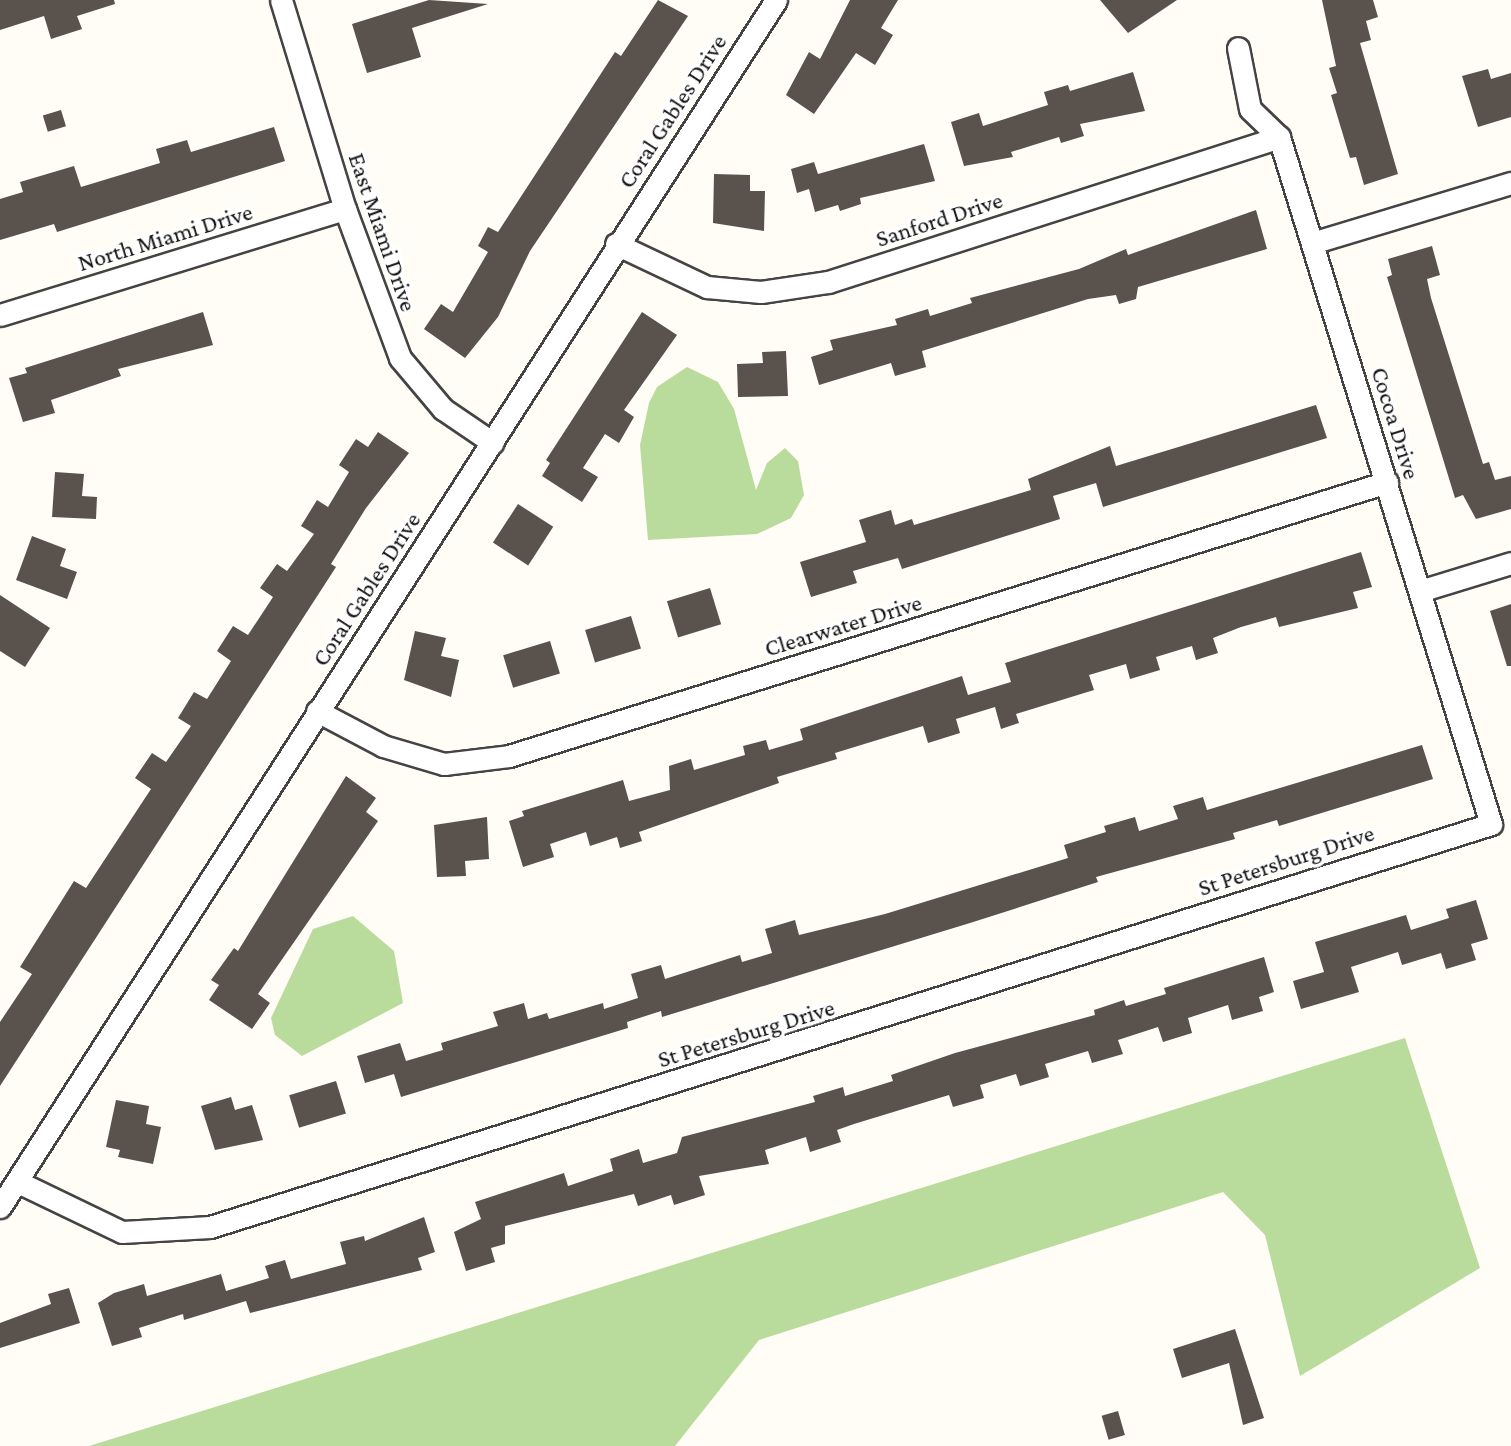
<!DOCTYPE html>
<style>
body{margin:0}
#map{position:relative;width:1511px;height:1446px;overflow:hidden;background:#fffdf5;font-family:"Crimson Pro",serif}
div>[style]{position:absolute}
.forest>*{inset:0;background:#b9dc9c}
.building>*{inset:0;background:#5a524d;transform-origin:0 0}
.roads{filter:drop-shadow(2px 0 #444) drop-shadow(-2px 0 #444) drop-shadow(0 2px #444) drop-shadow(0 -2px #444)}
.minor>*{height:21px;margin:-10.5px;padding:0 10.5px;transform-origin:10.5px;border-radius:10.5px;background:#fff}
span{translate:-50% -50%;white-space:nowrap;text-align:center;line-height:1.15;-webkit-text-stroke:7px #fff;paint-order:stroke}
.street-label{font-size:24px;color:#111}
</style>
<div id="map">
<div class="forest">
<div style="clip-path:polygon(687px 367px,718px 382px,734px 409px,756px 490px,767px 463px,785px 448px,798px 461px,804px 495px,791px 518px,757px 534px,648px 540px,640px 445px,649px 403px,657px 387px)"></div>
<div style="clip-path:polygon(353px 916px,394px 951px,403px 1003px,302px 1056px,275px 1035px,271px 1018px,313px 929px)"></div>
<div style="clip-path:polygon(1405px 1038px,1480px 1268px,1300px 1376px,1265px 1235px,1223px 1192px,759px 1340px,675px 1446px,89px 1446px)"></div>
</div>
<div class="building">
<div style="clip-path:polygon(0 0,114px 0,115px 4px,77px 16px,82px 29px,51px 39px,44px 16px,0 30px)"></div>
<div style="clip-path:polygon(429px 0,488px 4px,412px 28px,421px 57px,367px 73px,352px 24px)"></div>
<div style="clip-path:polygon(658px 0,688px 16px,530px 251px,498px 317px,465px 358px,424px 329px,441px 304px,453px 312px,488px 252px,478px 246px,488px 227px,498px 232px,615px 52px,621px 56px)"></div>
<div style="clip-path:polygon(850px 0,898px 0,881px 28px,893px 35px,875px 65px,856px 53px,814px 114px,786px 95px,809px 52px,820px 59px)"></div>
<div style="clip-path:polygon(1100px 0,1177px 0,1128px 33px)"></div>
<div style="clip-path:polygon(1322px 0,1373px 0,1378px 17px,1366px 21px,1371px 40px,1360px 43px,1398px 174px,1364px 185px,1356px 157px,1350px 158px,1331px 95px,1337px 93px,1329px 68px,1336px 66px)"></div>
<div style="clip-path:polygon(1488px 69px,1491px 79px,1511px 73px,1511px 117px,1478px 127px,1462px 76px)"></div>
<div style="clip-path:polygon(1133px 72px,1145px 111px,1080px 124px,1084px 136px,1061px 143px,1059px 137px,1011px 152px,1013px 157px,964px 166px,951px 122px,979px 113px,983px 126px,1048px 105px,1044px 92px,1068px 85px,1070px 91px)"></div>
<div style="left:61px;top:110px;width:17px;height:19px;rotate:73deg"></div>
<div style="clip-path:polygon(274px 127px,285px 161px,57px 232px,54px 224px,0 240px,0 199px,23px 192px,20px 182px,74px 166px,81px 187px,160px 163px,156px 149px,187px 140px,191px 152px)"></div>
<div style="clip-path:polygon(924px 144px,935px 181px,860px 198px,861px 204px,840px 211px,838px 205px,815px 212px,809px 189px,797px 193px,791px 169px,814px 162px,818px 174px)"></div>
<div style="clip-path:polygon(714px 174px,750px 175px,750px 191px,765px 191px,764px 231px,713px 223px)"></div>
<div style="clip-path:polygon(1256px 210px,1267px 249px,1138px 287px,1136px 299px,1119px 304px,1116px 295px,1088px 299px,922px 351px,926px 367px,895px 376px,891px 363px,819px 385px,811px 357px,833px 350px,830px 340px,897px 325px,895px 319px,928px 309px,930px 316px,972px 303px,970px 298px,1079px 269px,1126px 249px,1128px 255px)"></div>
<div style="clip-path:polygon(1432px 246px,1440px 275px,1427px 279px,1431px 298px,1483px 464px,1489px 462px,1495px 480px,1511px 476px,1511px 509px,1476px 519px,1463px 495px,1455px 498px,1387px 277px,1392px 275px,1388px 259px)"></div>
<div style="clip-path:polygon(203px 312px,213px 345px,118px 369px,121px 376px,51px 400px,55px 413px,23px 422px,9px 378px,27px 373px,25px 368px)"></div>
<div style="clip-path:polygon(642px 312px,677px 335px,624px 410px,634px 417px,619px 443px,605px 434px,583px 468px,598px 477px,582px 502px,542px 476px,550px 463px,546px 460px)"></div>
<div style="clip-path:polygon(786px 351px,788px 396px,738px 397px,737px 364px,763px 363px,762px 352px)"></div>
<div style="clip-path:polygon(1316px 405px,1327px 438px,1103px 507px,1096px 483px,1053px 496px,1060px 519px,902px 569px,898px 558px,853px 571px,857px 583px,811px 597px,800px 562px,866px 542px,859px 520px,891px 510px,895px 525px,912px 519px,914px 525px,1031px 490px,1028px 479px,1110px 446px,1116px 466px)"></div>
<div style="clip-path:polygon(378px 432px,409px 453px,366px 508px,331px 564px,336px 567px,0 1086px,0 1022px,32px 974px,20px 967px,74px 881px,86px 888px,151px 789px,135px 778px,152px 753px,166px 762px,191px 726px,178px 718px,194px 692px,207px 699px,231px 661px,217px 651px,233px 626px,248px 635px,273px 597px,260px 588px,277px 564px,287px 571px,314px 534px,301px 526px,317px 500px,328px 507px,349px 472px,339px 465px,356px 439px,368px 447px)"></div>
<div style="clip-path:polygon(55px 472px,84px 474px,82px 496px,97px 497px,96px 519px,52px 517px)"></div>
<div style="left:518px;top:504px;width:42px;height:46px;rotate:33deg"></div>
<div style="clip-path:polygon(32px 536px,66px 549px,60px 566px,77px 572px,67px 599px,16px 580px)"></div>
<div style="clip-path:polygon(1361px 552px,1372px 587px,1353px 592px,1358px 608px,1279px 627px,1276px 617px,1241px 627px,1213px 638px,1218px 653px,1196px 660px,1192px 646px,1156px 657px,1160px 670px,1130px 679px,1126px 664px,1089px 675px,1094px 690px,1016px 714px,1019px 723px,1001px 729px,995px 707px,956px 719px,960px 733px,928px 743px,923px 726px,835px 753px,837px 759px,777px 777px,779px 783px,639px 832px,642px 841px,620px 848px,617px 837px,590px 846px,586px 832px,550px 844px,554px 857px,523px 867px,509px 821px,524px 816px,522px 811px,623px 780px,629px 801px,670px 790px,669px 766px,691px 759px,694px 770px,745px 755px,743px 746px,766px 740px,769px 750px,803px 740px,800px 729px,962px 676px,968px 695px,1011px 682px,1005px 663px)"></div>
<div style="left:710px;top:588px;width:38px;height:45px;rotate:73deg"></div>
<div style="clip-path:polygon(0 595px,50px 628px,25px 667px,0 651px)"></div>
<div style="clip-path:polygon(1511px 604px,1511px 666px,1507px 666px,1490px 611px)"></div>
<div style="left:631px;top:616px;width:34px;height:48px;rotate:73deg"></div>
<div style="clip-path:polygon(415px 631px,446px 638px,441px 656px,459px 660px,451px 697px,404px 680px)"></div>
<div style="left:550px;top:641px;width:34px;height:49px;rotate:73deg"></div>
<div style="clip-path:polygon(1422px 745px,1433px 779px,1279px 826px,1277px 820px,1233px 833px,1235px 839px,1096px 877px,1098px 882px,970px 923px,662px 1017px,661px 1011px,627px 1022px,628px 1028px,401px 1097px,394px 1074px,365px 1083px,357px 1056px,400px 1043px,406px 1061px,443px 1050px,441px 1043px,498px 1026px,493px 1012px,524px 1003px,528px 1019px,547px 1013px,549px 1019px,603px 1003px,604px 1009px,638px 998px,631px 974px,661px 965px,665px 979px,740px 955px,742px 962px,772px 953px,765px 929px,795px 920px,799px 935px,885px 914px,1068px 858px,1064px 845px,1106px 832px,1104px 826px,1135px 817px,1139px 831px,1178px 819px,1173px 806px,1203px 797px,1207px 810px)"></div>
<div style="clip-path:polygon(346px 776px,376px 798px,366px 812px,378px 821px,258px 994px,270px 1003px,252px 1029px,209px 1000px,219px 985px,211px 980px,234px 948px,238px 951px)"></div>
<div style="clip-path:polygon(487px 817px,489px 859px,465px 861px,466px 876px,437px 877px,434px 825px)"></div>
<div style="clip-path:polygon(1476px 900px,1488px 939px,1471px 944px,1476px 960px,1446px 969px,1441px 953px,1402px 965px,1398px 952px,1351px 967px,1359px 992px,1301px 1009px,1293px 981px,1324px 972px,1315px 942px,1406px 915px,1411px 930px,1449px 918px,1446px 909px)"></div>
<div style="clip-path:polygon(1264px 957px,1274px 992px,1259px 997px,1263px 1011px,1232px 1020px,1228px 1005px,1188px 1018px,1192px 1033px,1163px 1042px,1158px 1027px,1118px 1040px,1123px 1054px,1092px 1063px,1088px 1051px,1045px 1064px,1049px 1077px,1020px 1086px,1016px 1074px,980px 1085px,984px 1098px,953px 1107px,949px 1095px,854px 1124px,837px 1130px,841px 1142px,810px 1152px,806px 1137px,765px 1150px,769px 1164px,699px 1176px,705px 1195px,674px 1205px,671px 1195px,638px 1206px,634px 1194px,505px 1226px,505px 1244px,491px 1248px,495px 1262px,466px 1271px,454px 1232px,481px 1219px,475px 1202px,564px 1173px,568px 1186px,613px 1171px,610px 1159px,639px 1149px,643px 1163px,677px 1153px,682px 1137px,815px 1102px,813px 1096px,843px 1087px,845px 1096px,893px 1081px,891px 1075px,955px 1053px,1095px 1015px,1094px 1010px,1124px 1000px,1126px 1006px,1166px 994px,1164px 988px)"></div>
<div style="left:336px;top:1081px;width:34px;height:49px;rotate:73deg"></div>
<div style="clip-path:polygon(231px 1097px,235px 1110px,252px 1105px,263px 1140px,215px 1150px,201px 1106px)"></div>
<div style="clip-path:polygon(116px 1100px,149px 1106px,146px 1124px,161px 1127px,153px 1164px,118px 1157px,120px 1150px,106px 1147px)"></div>
<div style="clip-path:polygon(424px 1217px,435px 1252px,418px 1258px,422px 1270px,250px 1313px,246px 1301px,184px 1320px,183px 1314px,139px 1328px,142px 1337px,112px 1346px,98px 1303px,114px 1293px,144px 1284px,147px 1296px,221px 1274px,226px 1291px,269px 1278px,265px 1266px,285px 1260px,291px 1279px,346px 1264px,340px 1242px,364px 1236px,365px 1241px)"></div>
<div style="clip-path:polygon(69px 1288px,80px 1323px,0 1348px,0 1323px,51px 1304px,48px 1294px)"></div>
<div style="clip-path:polygon(1235px 1329px,1264px 1418px,1243px 1425px,1229px 1363px,1182px 1378px,1173px 1349px)"></div>
<div style="left:1118px;top:1411px;width:25px;height:17px;rotate:74deg"></div>
</div>
<div class="roads">
<div class="minor">
<div style="left:281px;top:0;width:219px;rotate:73deg"></div>
<div style="left:345px;top:209px;width:159px;rotate:69.7deg"></div>
<div style="left:400px;top:358px;width:67px;rotate:49.9deg"></div>
<div style="left:443px;top:409px;width:60px;rotate:34.2deg"></div>
<div style="left:1312px;top:243px;width:208px;rotate:-16.8deg"></div>
<div style="left:616px;top:244px;width:101px;rotate:25.3deg"></div>
<div style="left:707px;top:287px;width:54px;rotate:5.3deg"></div>
<div style="left:761px;top:292px;width:68px;rotate:-8.5deg"></div>
<div style="left:828px;top:282px;width:474px;rotate:-17.8deg"></div>
<div style="left:0;top:315px;width:361px;rotate:-17.1deg"></div>
<div style="left:1420px;top:591px;width:95px;rotate:-17.1deg"></div>
<div style="left:317px;top:711px;width:75px;rotate:27.9deg"></div>
<div style="left:383px;top:746px;width:64px;rotate:16.4deg"></div>
<div style="left:444px;top:764px;width:65px;rotate:-7deg"></div>
<div style="left:509px;top:756px;width:920px;rotate:-17.33deg"></div>
<div style="left:18px;top:1182px;width:115px;rotate:25.7deg"></div>
<div style="left:122px;top:1232px;width:88px;rotate:-3.3deg"></div>
<div style="left:210px;top:1227px;width:1343px;rotate:-17.46deg"></div>
<div style="left:1491px;top:824px;width:719px;rotate:-107.15deg"></div>
<div style="left:1279px;top:137px;width:40px;rotate:-136deg"></div>
<div style="left:1250px;top:109px;width:62px;rotate:-101.1deg"></div>
<div style="left:0;top:1207px;width:1435px;rotate:-57.26deg"></div>
</div>
</div>
<div class="street-label">
<span style="left:672px;top:111px;rotate:-57deg">Coral Gables Drive</span>
<span style="left:939px;top:219px;rotate:-18deg">Sanford Drive</span>
<span style="left:383px;top:232px;rotate:71deg">East Miami Drive</span>
<span style="left:165px;top:237px;rotate:-17deg">North Miami Drive</span>
<span style="left:1396px;top:423px;rotate:73deg">Cocoa Drive</span>
<span style="left:366px;top:589px;rotate:-57deg">Coral Gables Drive</span>
<span style="left:843px;top:625px;rotate:-17deg">Clearwater Drive</span>
<span style="left:1286px;top:860px;rotate:-18deg">St Petersburg Drive</span>
<span style="left:746px;top:1033px;rotate:-17deg">St Petersburg Drive</span>
</div>
</div>
